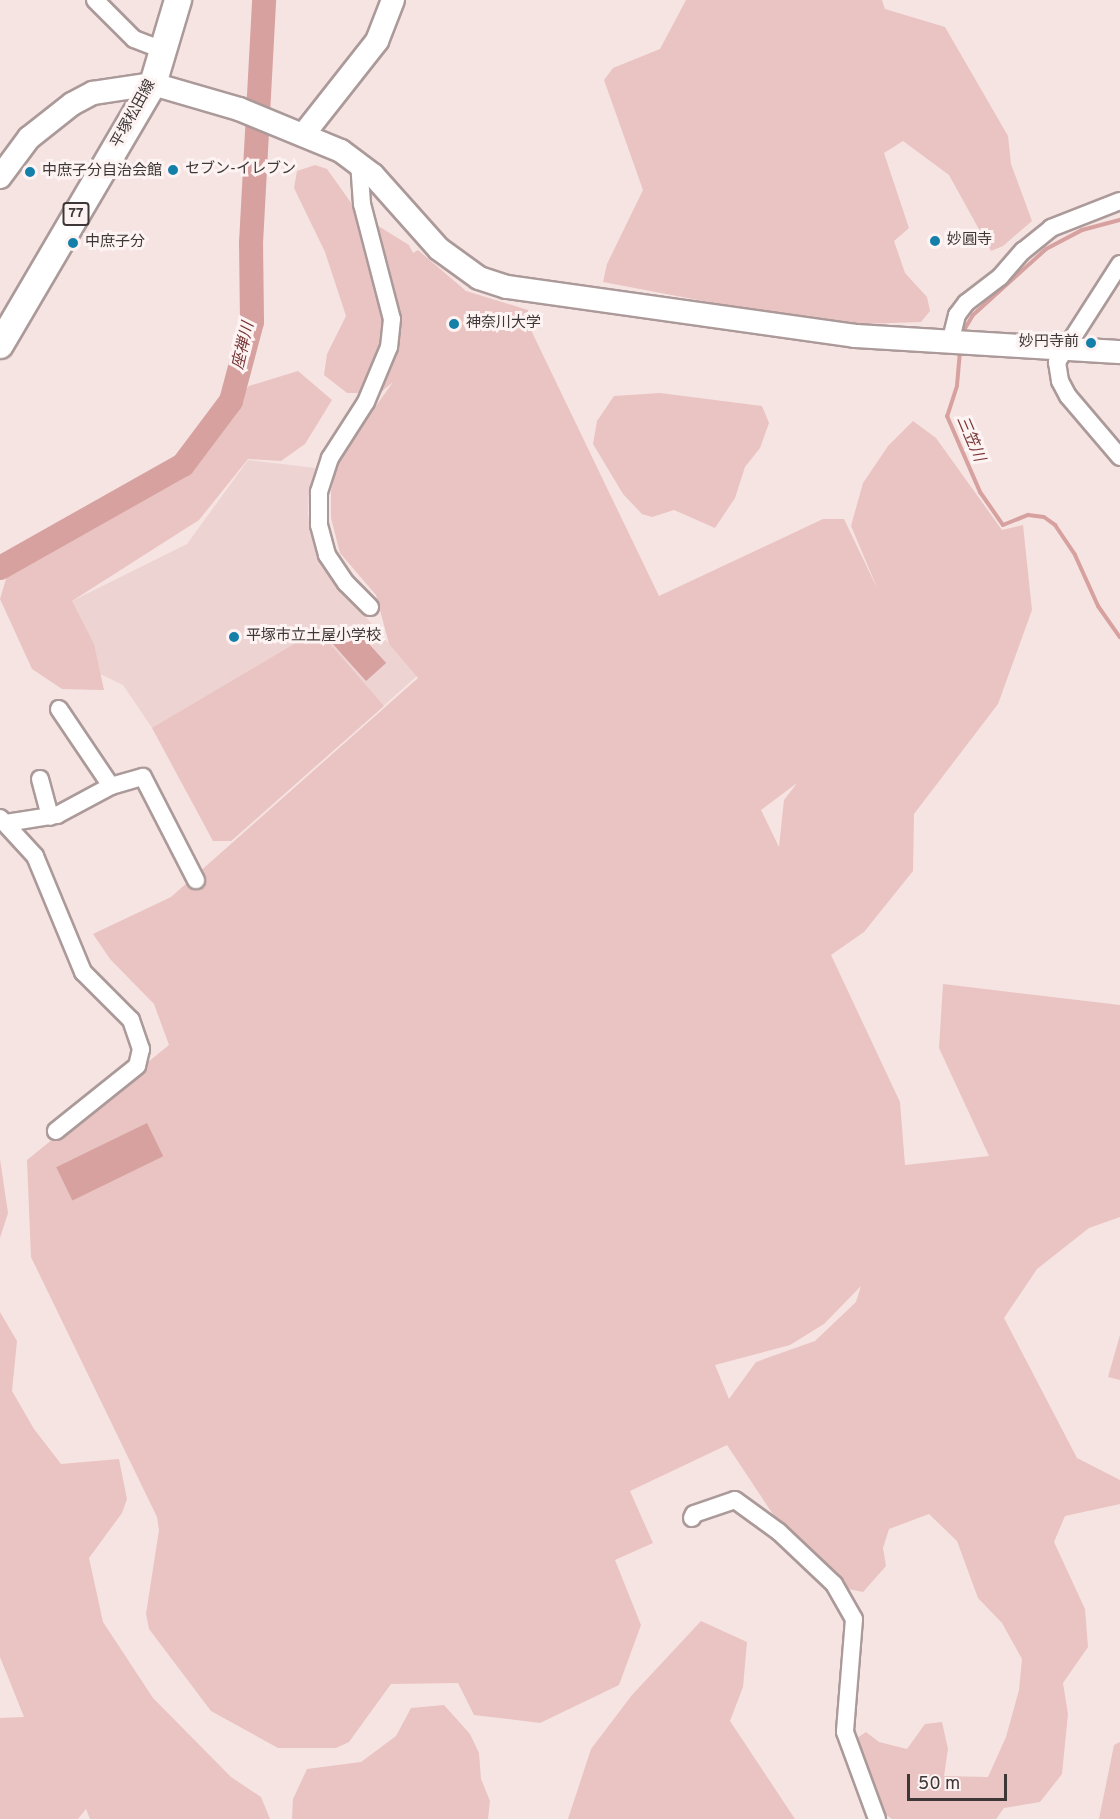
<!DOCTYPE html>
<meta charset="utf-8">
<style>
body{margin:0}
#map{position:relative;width:1120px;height:1819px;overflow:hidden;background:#f6e4e3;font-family:Overpass,"Noto Sans JP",sans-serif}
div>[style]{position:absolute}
.built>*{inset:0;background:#eed3d3}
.green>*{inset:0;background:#e9c4c2}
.water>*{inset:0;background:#d6a19f;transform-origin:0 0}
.stream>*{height:4px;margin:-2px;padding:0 2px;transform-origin:2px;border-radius:2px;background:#d6a19f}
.river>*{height:24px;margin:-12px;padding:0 12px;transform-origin:12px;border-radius:12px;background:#d6a19f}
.roads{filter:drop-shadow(2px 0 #ab9a99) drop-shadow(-2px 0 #ab9a99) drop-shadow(0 2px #ab9a99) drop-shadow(0 -2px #ab9a99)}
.street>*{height:16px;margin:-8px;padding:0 8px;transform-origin:8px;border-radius:8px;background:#fff}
.secondary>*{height:22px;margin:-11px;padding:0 11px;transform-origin:11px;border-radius:11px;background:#fff}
.primary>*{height:26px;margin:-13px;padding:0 13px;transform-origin:13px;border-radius:13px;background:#fff}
.dots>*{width:16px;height:16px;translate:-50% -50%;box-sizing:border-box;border:3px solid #fef3f3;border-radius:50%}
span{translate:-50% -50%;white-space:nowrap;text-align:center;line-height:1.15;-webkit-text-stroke:6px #fef3f3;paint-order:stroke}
.shield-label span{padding:2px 4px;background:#fef3f3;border:2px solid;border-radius:4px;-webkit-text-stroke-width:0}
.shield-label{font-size:14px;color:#3e3737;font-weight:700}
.street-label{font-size:15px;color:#3e3737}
.poi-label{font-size:15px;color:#3e3737}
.left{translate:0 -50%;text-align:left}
.right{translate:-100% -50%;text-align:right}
.water-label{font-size:16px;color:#783536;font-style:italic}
.scale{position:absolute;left:907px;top:1774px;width:100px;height:27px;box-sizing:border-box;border:3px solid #3e3737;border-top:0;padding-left:8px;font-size:18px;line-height:21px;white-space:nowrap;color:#3e3737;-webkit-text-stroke:4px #fef3f3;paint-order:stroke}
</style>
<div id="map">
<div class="built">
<div style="clip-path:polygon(248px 460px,316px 468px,309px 490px,308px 515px,316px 548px,339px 586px,417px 676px,231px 841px,213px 841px,169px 753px,123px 685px,98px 673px,72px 601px,187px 544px)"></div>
</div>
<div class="green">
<div style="clip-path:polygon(686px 0,882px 0,885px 9px,945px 27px,1008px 136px,1011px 164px,1032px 221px,1003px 246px,991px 251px,949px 175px,903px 141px,884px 153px,909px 228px,894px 241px,905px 273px,927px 297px,930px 311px,921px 322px,830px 325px,603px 282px,607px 264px,643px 190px,604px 80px,613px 68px,660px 49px)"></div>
<div style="clip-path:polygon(evenodd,315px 165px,327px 169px,359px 214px,409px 245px,413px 253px,418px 250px,466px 291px,528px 310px,529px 326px,659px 596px,823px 519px,844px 519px,878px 590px,851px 526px,863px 483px,888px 446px,913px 421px,936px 438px,1002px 530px,1023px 525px,1032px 610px,998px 704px,914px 814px,913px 871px,864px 932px,831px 955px,900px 1102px,905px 1165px,989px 1156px,939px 1048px,943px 984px,1120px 1005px,1120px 1217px,1089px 1228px,1037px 1269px,1004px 1318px,1077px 1458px,1120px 1480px,1120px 1504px,1065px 1516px,1054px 1542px,1085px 1609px,1088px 1647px,1063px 1683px,1068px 1714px,1062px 1774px,1040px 1802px,1004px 1808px,996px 1819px,892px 1819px,874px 1806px,854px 1740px,866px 1732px,879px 1742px,907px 1749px,925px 1724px,942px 1722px,948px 1749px,944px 1776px,988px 1777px,1006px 1737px,1019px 1690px,1022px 1659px,1002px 1623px,978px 1598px,957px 1541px,929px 1514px,889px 1529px,883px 1548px,886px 1566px,863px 1592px,839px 1587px,786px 1534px,727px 1445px,630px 1491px,653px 1543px,615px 1560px,641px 1625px,619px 1685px,540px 1723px,474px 1715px,458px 1683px,391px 1684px,349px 1742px,336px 1748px,278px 1748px,211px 1711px,149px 1629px,146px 1614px,159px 1530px,157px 1517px,31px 1257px,27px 1160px,169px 1045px,154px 1004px,110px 959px,93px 934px,171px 897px,418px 678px,389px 644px,376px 595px,340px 553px,331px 518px,331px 491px,339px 458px,393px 382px,380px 393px,347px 393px,324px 375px,327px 354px,346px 316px,325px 252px,294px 188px,297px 171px,315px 165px,797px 783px,784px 800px,779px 847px,761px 810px,797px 783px,315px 165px,861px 1286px,856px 1302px,815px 1341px,756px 1362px,729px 1399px,715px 1365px,790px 1345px,824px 1324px,861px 1286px)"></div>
<div style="clip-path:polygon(298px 371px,332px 400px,305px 444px,281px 461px,248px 459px,199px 520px,72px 601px,94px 644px,104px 690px,62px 689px,32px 669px,0 599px,8px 572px,62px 532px,166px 470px,249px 386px)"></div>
<div style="clip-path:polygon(660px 393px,762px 406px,769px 423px,760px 448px,745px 467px,735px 498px,715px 528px,674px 510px,652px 517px,642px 514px,623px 494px,593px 444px,597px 421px,614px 396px)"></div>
<div style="clip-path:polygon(318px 630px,384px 706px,231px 841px,213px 841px,152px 728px)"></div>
<div style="clip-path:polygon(0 1159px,8px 1213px,0 1238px)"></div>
<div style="clip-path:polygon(0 1312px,17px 1341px,12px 1391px,34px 1429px,61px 1464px,119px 1459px,127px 1499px,122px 1513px,89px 1558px,103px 1622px,153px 1698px,231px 1777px,261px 1797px,270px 1819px,90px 1819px,86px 1809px,78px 1819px,0 1819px,0 1718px,24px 1717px,0 1657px)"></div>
<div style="clip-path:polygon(1120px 1335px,1120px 1380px,1108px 1377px)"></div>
<div style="clip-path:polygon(701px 1621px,747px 1642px,743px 1687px,730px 1721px,795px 1819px,568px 1819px,591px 1749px,632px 1695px)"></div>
<div style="clip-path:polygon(444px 1705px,470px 1734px,479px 1753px,481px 1779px,490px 1801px,488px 1819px,292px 1819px,293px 1799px,307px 1769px,361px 1762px,396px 1736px,411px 1708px)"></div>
<div style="clip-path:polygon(1120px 1742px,1120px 1819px,1099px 1819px,1114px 1745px)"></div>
</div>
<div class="water">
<div style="left:352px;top:625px;width:51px;height:27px;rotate:48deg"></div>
<div style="left:147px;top:1123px;width:37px;height:101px;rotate:64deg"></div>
</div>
<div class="stream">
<div style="left:961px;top:335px;width:23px;rotate:-59deg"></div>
<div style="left:973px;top:315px;width:98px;rotate:-42.1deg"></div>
<div style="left:1046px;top:249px;width:41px;rotate:-27.8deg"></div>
<div style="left:1082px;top:230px;width:39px;rotate:-15deg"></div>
<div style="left:960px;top:351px;width:35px;rotate:95deg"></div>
<div style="left:957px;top:386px;width:32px;rotate:108deg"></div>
<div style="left:947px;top:416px;width:83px;rotate:66.5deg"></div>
<div style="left:980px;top:492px;width:40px;rotate:55.1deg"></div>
<div style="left:1003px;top:525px;width:27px;rotate:-22deg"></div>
<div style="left:1028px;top:515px;width:16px;rotate:7deg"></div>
<div style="left:1044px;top:517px;width:14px;rotate:36deg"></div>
<div style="left:1055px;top:525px;width:36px;rotate:56deg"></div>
<div style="left:1075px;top:555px;width:56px;rotate:65.7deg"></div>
<div style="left:1098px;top:606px;width:38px;rotate:55deg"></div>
</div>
<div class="river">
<div style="left:0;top:568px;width:210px;rotate:-29.4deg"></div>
<div style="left:183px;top:465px;width:80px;rotate:-53.1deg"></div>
<div style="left:231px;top:401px;width:82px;rotate:-75.1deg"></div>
<div style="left:252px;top:322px;width:79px;rotate:-90.7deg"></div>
<div style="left:251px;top:243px;width:243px;rotate:-86.9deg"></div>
</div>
<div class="roads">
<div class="street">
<div style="left:95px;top:0;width:55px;rotate:45deg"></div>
<div style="left:134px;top:39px;width:30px;rotate:21deg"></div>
<div style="left:359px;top:162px;width:42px;rotate:85.9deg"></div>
<div style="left:362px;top:204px;width:119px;rotate:75.4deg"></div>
<div style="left:392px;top:319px;width:28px;rotate:96deg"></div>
<div style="left:389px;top:347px;width:60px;rotate:112.7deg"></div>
<div style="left:366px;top:402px;width:67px;rotate:122.7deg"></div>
<div style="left:330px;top:458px;width:36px;rotate:108deg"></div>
<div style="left:319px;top:492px;width:33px;rotate:90deg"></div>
<div style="left:319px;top:525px;width:31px;rotate:75deg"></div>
<div style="left:327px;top:555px;width:34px;rotate:56deg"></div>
<div style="left:346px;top:583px;width:34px;rotate:45deg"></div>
<div style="left:1120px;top:264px;width:117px;rotate:122.7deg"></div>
<div style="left:1057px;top:362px;width:19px;rotate:81deg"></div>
<div style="left:1060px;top:381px;width:17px;rotate:62deg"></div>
<div style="left:1068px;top:396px;width:80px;rotate:49.6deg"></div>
<div style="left:950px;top:343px;width:29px;rotate:-76deg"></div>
<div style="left:957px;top:315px;width:15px;rotate:-53deg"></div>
<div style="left:966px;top:303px;width:43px;rotate:-37.4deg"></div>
<div style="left:1000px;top:277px;width:35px;rotate:-49deg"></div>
<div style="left:1023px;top:251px;width:36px;rotate:-39deg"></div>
<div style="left:1051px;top:228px;width:74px;rotate:-21.4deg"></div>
<div style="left:59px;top:709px;width:93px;rotate:56deg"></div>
<div style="left:40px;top:779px;width:39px;rotate:75deg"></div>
<div style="left:0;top:818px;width:52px;rotate:47.4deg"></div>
<div style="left:35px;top:856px;width:126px;rotate:67.5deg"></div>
<div style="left:83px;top:972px;width:68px;rotate:45deg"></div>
<div style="left:131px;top:1020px;width:31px;rotate:71deg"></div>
<div style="left:141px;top:1049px;width:17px;rotate:103deg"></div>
<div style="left:137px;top:1066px;width:104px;rotate:141.3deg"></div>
<div style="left:6px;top:823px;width:52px;rotate:-8.9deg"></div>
<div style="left:57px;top:815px;width:61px;rotate:-28.2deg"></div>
<div style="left:111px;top:786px;width:33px;rotate:-16deg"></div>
<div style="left:143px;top:777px;width:116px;rotate:62.8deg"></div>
<div style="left:692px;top:1518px;width:4px;rotate:-63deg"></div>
<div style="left:694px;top:1514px;width:43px;rotate:-18.9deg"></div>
<div style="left:735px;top:1500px;width:54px;rotate:36deg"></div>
<div style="left:779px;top:1532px;width:76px;rotate:43.4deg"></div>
<div style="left:834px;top:1584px;width:40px;rotate:60.3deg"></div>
<div style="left:854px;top:1619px;width:113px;rotate:94.6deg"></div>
<div style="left:845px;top:1732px;width:93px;rotate:69.8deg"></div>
</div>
<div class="secondary">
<div style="left:303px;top:135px;width:120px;rotate:-51.8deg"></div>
<div style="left:377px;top:41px;width:44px;rotate:-68.7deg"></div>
<div style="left:0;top:177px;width:49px;rotate:-53.4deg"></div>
<div style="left:29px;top:138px;width:55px;rotate:-38.3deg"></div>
<div style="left:72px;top:104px;width:24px;rotate:-28deg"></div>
<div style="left:93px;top:93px;width:61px;rotate:-8.5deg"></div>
<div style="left:153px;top:84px;width:90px;rotate:16.2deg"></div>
<div style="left:239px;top:109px;width:110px;rotate:22.4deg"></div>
<div style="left:341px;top:151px;width:40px;rotate:37deg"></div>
<div style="left:373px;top:175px;width:99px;rotate:48.3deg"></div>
<div style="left:439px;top:249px;width:49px;rotate:35.9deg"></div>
<div style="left:479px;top:278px;width:29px;rotate:18deg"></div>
<div style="left:507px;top:287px;width:351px;rotate:8deg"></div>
<div style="left:855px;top:336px;width:265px;rotate:3.5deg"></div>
</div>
<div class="primary">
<div style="left:0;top:345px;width:303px;rotate:-59.6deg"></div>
<div style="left:153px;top:84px;width:88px;rotate:-73.4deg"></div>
</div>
</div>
<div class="dots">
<div style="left:173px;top:170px;background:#147fa8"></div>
<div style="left:30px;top:172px;background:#147fa8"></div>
<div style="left:935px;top:241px;background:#147fa8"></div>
<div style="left:73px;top:243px;background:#147fa8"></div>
<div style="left:454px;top:324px;background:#147fa8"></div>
<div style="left:1091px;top:343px;background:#147fa8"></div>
<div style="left:234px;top:637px;background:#147fa8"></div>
</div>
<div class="shield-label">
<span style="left:76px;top:214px">77</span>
</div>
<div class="street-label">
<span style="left:134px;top:114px;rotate:-61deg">平塚松田線</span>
</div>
<div class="poi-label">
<span class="left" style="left:185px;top:170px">セブン-イレブン</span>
<span class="left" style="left:42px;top:172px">中庶子分自治会館</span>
<span class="left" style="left:947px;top:241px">妙圓寺</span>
<span class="left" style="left:85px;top:243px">中庶子分</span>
<span class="left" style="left:466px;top:324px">神奈川大学</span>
<span class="right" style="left:1079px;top:343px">妙円寺前</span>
<span class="left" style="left:246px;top:637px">平塚市立土屋小学校</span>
</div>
<div class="water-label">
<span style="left:244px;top:346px;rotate:-77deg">座禅川</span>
<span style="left:970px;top:439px;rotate:67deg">三笠川</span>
</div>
<div class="scale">50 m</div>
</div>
